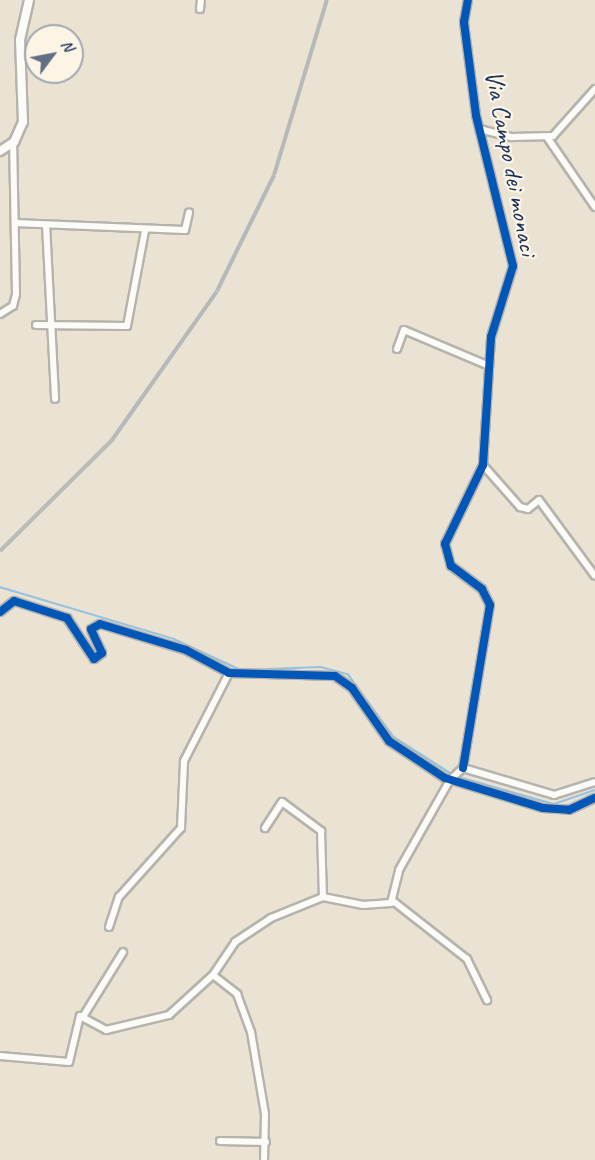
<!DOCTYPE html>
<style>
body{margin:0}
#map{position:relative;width:595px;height:1160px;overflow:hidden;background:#eae2d3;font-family:Caveat,sans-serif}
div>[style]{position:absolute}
.stream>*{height:1.5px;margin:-0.75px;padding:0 0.75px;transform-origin:0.75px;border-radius:0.75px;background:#94c2e0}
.roads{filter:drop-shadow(2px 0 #b6b3ae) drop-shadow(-2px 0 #b6b3ae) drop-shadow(0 2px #b6b3ae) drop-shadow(0 -2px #b6b3ae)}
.street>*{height:6px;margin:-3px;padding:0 3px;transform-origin:3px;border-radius:3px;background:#fcfbf8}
.secondary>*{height:8px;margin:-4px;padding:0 4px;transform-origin:4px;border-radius:4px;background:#fcfbf8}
.rail>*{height:4px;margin-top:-2px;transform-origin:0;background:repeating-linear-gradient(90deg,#fcf5e5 0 4.5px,#b6b8ba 0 9px);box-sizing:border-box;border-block:2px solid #b6b8ba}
.cycleway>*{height:8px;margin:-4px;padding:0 4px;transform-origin:4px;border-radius:4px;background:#0057b8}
span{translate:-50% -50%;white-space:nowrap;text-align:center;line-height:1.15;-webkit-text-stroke:4.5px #fcf5e5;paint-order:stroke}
.street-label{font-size:26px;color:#1b2f5e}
.north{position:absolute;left:24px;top:24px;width:60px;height:60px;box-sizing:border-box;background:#fcf5e5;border:2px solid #a2a6af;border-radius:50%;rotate:58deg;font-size:16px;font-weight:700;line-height:24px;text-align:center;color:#1b2f5e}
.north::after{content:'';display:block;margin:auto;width:21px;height:27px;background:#636e87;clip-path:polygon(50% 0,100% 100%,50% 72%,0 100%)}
</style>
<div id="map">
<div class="stream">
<div style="left:0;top:587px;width:182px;rotate:16.6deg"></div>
<div style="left:174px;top:639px;width:74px;rotate:24.8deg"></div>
<div style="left:241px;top:670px;width:80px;rotate:-2.1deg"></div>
<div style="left:321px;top:667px;width:28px;rotate:15deg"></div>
<div style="left:348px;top:674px;width:78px;rotate:53.9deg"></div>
<div style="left:394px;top:737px;width:69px;rotate:32.5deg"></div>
<div style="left:459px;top:777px;width:99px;rotate:15.9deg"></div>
<div style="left:554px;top:804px;width:43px;rotate:-18.9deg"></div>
</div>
<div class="roads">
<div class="street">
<div style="left:200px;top:9px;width:9px;rotate:-84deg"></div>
<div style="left:479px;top:129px;width:34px;rotate:14deg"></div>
<div style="left:512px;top:137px;width:41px;rotate:-1.4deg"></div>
<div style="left:553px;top:136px;width:63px;rotate:-48.2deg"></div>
<div style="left:547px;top:137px;width:85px;rotate:55.6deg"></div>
<div style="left:15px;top:223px;width:170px;rotate:2.4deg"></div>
<div style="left:185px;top:230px;width:18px;rotate:-77deg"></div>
<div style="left:46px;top:225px;width:174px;rotate:87deg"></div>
<div style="left:0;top:314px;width:15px;rotate:-32deg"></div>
<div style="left:13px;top:306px;width:12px;rotate:-76deg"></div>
<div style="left:16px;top:294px;width:152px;rotate:-91.1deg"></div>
<div style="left:36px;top:325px;width:91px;rotate:0.6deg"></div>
<div style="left:127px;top:326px;width:97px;rotate:-79.3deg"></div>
<div style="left:397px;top:349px;width:20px;rotate:-70deg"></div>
<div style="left:404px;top:330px;width:90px;rotate:22.9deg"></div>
<div style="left:483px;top:465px;width:56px;rotate:48.6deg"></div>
<div style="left:520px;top:507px;width:8px;rotate:14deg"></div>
<div style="left:528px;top:509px;width:14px;rotate:-39deg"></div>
<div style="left:539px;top:500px;width:94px;rotate:53.6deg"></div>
<div style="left:0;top:612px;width:18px;rotate:-38deg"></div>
<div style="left:14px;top:601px;width:56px;rotate:17.8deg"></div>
<div style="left:67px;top:618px;width:49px;rotate:56.6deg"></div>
<div style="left:94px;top:659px;width:10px;rotate:-37deg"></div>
<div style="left:102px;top:653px;width:26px;rotate:-115deg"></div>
<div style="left:91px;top:629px;width:10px;rotate:-29deg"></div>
<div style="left:100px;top:624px;width:90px;rotate:16.8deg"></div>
<div style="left:186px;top:650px;width:49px;rotate:28.1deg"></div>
<div style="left:229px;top:673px;width:106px;rotate:1.6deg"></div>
<div style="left:335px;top:676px;width:21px;rotate:35deg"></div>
<div style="left:352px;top:688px;width:65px;rotate:55.1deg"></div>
<div style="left:389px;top:741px;width:67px;rotate:33.5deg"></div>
<div style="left:445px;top:778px;width:102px;rotate:17deg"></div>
<div style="left:543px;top:808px;width:26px;rotate:4deg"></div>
<div style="left:569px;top:810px;width:29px;rotate:-25deg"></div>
<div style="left:463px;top:768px;width:165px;rotate:-80.6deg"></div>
<div style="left:490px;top:605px;width:18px;rotate:-117deg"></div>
<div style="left:482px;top:589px;width:39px;rotate:-143deg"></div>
<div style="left:451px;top:566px;width:23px;rotate:-105deg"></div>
<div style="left:445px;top:544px;width:88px;rotate:-64.3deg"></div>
<div style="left:483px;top:465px;width:128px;rotate:-86.4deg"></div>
<div style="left:491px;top:337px;width:74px;rotate:-72.8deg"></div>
<div style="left:513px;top:266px;width:155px;rotate:-103.8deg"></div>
<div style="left:476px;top:115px;width:94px;rotate:-97.4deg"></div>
<div style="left:464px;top:22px;width:22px;rotate:-80deg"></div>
<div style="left:463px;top:768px;width:95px;rotate:16.5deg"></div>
<div style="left:554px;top:795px;width:43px;rotate:-17.6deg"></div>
<div style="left:265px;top:828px;width:31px;rotate:-57deg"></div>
<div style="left:282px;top:802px;width:49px;rotate:36.6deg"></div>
<div style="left:321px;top:831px;width:66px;rotate:88.3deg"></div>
<div style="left:393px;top:901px;width:94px;rotate:38.1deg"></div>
<div style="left:467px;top:959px;width:46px;rotate:64deg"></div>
<div style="left:109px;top:927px;width:32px;rotate:-72deg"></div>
<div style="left:119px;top:897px;width:93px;rotate:-48.1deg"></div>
<div style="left:181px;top:828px;width:67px;rotate:-87.4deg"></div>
<div style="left:184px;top:761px;width:99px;rotate:-62.9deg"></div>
<div style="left:213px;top:975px;width:31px;rotate:38deg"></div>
<div style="left:237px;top:994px;width:40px;rotate:69.8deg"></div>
<div style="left:251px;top:1032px;width:83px;rotate:80.3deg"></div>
<div style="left:265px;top:1114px;width:46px;rotate:91.2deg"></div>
<div style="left:84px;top:1015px;width:74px;rotate:-58.2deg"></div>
<div style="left:0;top:1056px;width:69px;rotate:5deg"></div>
<div style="left:69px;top:1062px;width:47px;rotate:-76.6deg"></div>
<div style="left:80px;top:1016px;width:30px;rotate:28deg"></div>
<div style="left:106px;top:1030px;width:65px;rotate:-13.4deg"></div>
<div style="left:169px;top:1015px;width:59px;rotate:-42.3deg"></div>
<div style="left:213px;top:975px;width:40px;rotate:-56deg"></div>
<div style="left:235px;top:942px;width:43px;rotate:-33.7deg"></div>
<div style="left:271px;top:918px;width:56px;rotate:-22deg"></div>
<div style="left:323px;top:897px;width:41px;rotate:11.3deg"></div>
<div style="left:363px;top:905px;width:28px;rotate:-4deg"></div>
<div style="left:391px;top:903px;width:34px;rotate:-76deg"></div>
<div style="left:399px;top:870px;width:103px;rotate:-60.5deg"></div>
<div style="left:450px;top:780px;width:18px;rotate:-43deg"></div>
<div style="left:220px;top:1141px;width:46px;rotate:1.2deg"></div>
</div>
<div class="secondary">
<div style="left:0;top:151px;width:17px;rotate:-33deg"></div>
<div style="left:14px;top:142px;width:22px;rotate:-66deg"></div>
<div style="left:23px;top:122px;width:82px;rotate:-92.1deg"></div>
<div style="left:20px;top:40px;width:41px;rotate:-77.3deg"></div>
</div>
</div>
<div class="rail">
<div style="left:0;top:551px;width:158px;rotate:-44.7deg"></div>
<div style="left:112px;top:440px;width:182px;rotate:-54.8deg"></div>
<div style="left:217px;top:291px;width:129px;rotate:-63.8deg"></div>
<div style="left:274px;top:175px;width:183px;rotate:-73.2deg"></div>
</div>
<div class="cycleway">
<div style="left:0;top:612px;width:18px;rotate:-38deg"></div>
<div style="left:14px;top:601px;width:56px;rotate:17.8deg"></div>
<div style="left:67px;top:618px;width:49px;rotate:56.6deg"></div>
<div style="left:94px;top:659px;width:10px;rotate:-37deg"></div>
<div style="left:102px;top:653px;width:26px;rotate:-115deg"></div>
<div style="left:91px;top:629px;width:10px;rotate:-29deg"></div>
<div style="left:100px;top:624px;width:90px;rotate:16.8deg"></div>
<div style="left:186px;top:650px;width:49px;rotate:28.1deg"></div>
<div style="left:229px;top:673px;width:106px;rotate:1.6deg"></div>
<div style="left:335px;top:676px;width:21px;rotate:35deg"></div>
<div style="left:352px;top:688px;width:65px;rotate:55.1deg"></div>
<div style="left:389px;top:741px;width:67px;rotate:33.5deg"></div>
<div style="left:445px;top:778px;width:102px;rotate:17deg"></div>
<div style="left:543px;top:808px;width:26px;rotate:4deg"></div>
<div style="left:569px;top:810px;width:29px;rotate:-25deg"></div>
<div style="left:463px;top:768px;width:165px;rotate:-80.6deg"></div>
<div style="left:490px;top:605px;width:18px;rotate:-117deg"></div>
<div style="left:482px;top:589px;width:39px;rotate:-143deg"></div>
<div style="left:451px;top:566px;width:23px;rotate:-105deg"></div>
<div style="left:445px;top:544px;width:88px;rotate:-64.3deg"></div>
<div style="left:483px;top:465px;width:128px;rotate:-86.4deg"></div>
<div style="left:491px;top:337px;width:74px;rotate:-72.8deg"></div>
<div style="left:513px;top:266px;width:155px;rotate:-103.8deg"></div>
<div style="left:476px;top:115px;width:94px;rotate:-97.4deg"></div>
<div style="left:464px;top:22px;width:22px;rotate:-80deg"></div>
</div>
<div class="street-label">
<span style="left:511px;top:163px;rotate:79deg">Via Campo dei monaci</span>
</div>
<div class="north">N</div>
</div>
